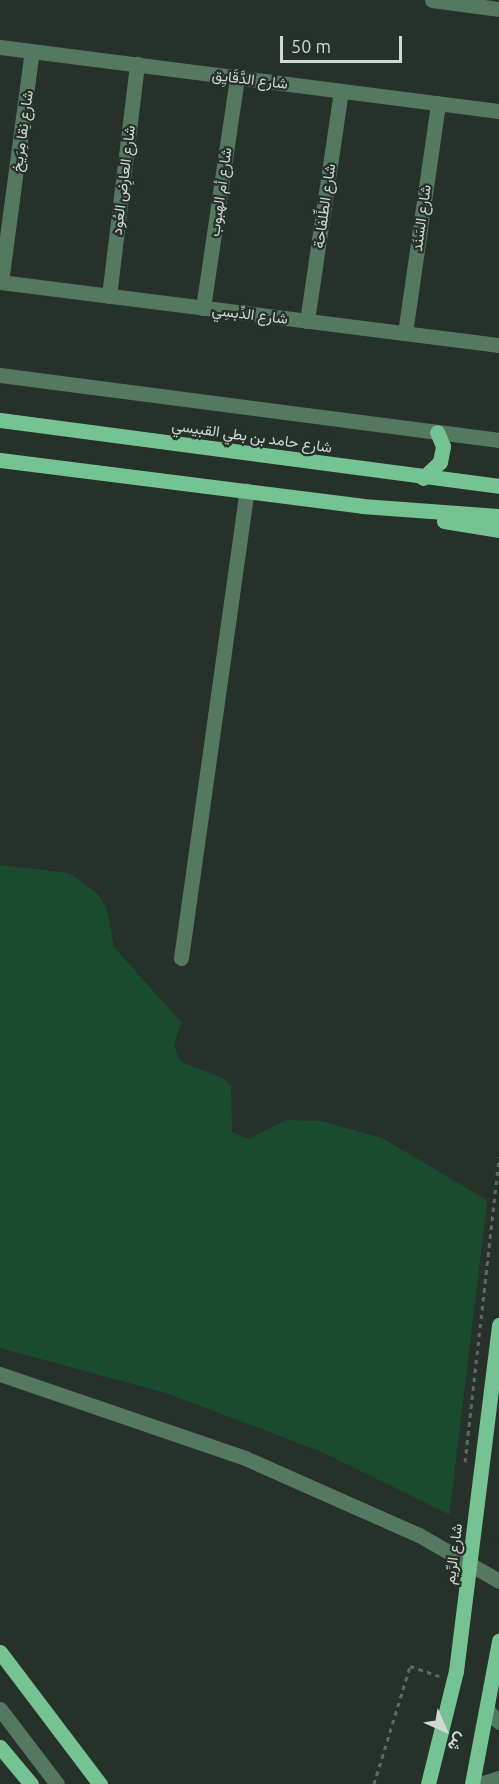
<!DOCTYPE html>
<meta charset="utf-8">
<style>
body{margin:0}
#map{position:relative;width:499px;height:1784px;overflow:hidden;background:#253129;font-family:Ubuntu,Vazirmatn,sans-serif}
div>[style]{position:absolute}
.water>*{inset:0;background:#194b2f}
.pier>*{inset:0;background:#253129}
.path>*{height:3px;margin-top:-1.5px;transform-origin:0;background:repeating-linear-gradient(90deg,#5d6861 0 4.5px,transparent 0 9px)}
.minor>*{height:15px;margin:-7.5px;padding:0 7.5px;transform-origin:7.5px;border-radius:7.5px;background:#547860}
.major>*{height:15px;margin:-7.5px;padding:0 7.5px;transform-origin:7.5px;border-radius:7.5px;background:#75c292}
.path-bridge>*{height:3px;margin-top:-1.5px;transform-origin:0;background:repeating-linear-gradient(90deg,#5d6861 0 4.5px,transparent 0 9px)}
.major-bridge>*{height:15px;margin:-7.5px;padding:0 7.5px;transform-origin:7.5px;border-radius:7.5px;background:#75c292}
span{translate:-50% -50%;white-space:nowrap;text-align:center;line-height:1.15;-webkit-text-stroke:4.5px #253129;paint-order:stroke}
.street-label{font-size:15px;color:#d1d8d3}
.north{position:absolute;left:415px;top:1700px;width:60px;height:60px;-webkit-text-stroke:4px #253129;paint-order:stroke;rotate:135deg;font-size:16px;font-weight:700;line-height:24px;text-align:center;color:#d1d8d3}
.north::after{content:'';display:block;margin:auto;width:21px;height:27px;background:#d1d8d3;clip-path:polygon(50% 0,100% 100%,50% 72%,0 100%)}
.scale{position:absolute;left:280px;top:36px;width:122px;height:27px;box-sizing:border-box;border:3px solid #d1d8d3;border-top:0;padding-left:8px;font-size:18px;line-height:21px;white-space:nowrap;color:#d1d8d3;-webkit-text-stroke:4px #253129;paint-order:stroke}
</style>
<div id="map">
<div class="water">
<div style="clip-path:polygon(0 865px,70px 873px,98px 894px,107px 909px,114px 947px,181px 1022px,174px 1046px,181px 1062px,223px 1078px,231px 1086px,232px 1132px,249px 1139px,286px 1120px,321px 1121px,382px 1138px,499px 1207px,499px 1539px,322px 1452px,166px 1393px,0 1348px)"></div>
</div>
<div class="pier">
<div style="clip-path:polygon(488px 1195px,499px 1203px,499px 1542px,449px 1518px)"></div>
</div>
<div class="path">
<div style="left:374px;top:1784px;width:123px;rotate:-73deg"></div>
<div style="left:410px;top:1666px;width:31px;rotate:19deg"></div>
</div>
<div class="minor">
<div style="left:432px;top:0;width:68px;rotate:7.7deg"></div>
<div style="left:0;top:47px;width:503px;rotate:7.31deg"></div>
<div style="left:0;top:282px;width:503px;rotate:7.2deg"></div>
<div style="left:1px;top:282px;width:233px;rotate:-82.4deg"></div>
<div style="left:109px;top:296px;width:234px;rotate:-83.1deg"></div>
<div style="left:203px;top:308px;width:233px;rotate:-81.6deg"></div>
<div style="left:307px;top:321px;width:232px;rotate:-81.6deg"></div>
<div style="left:405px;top:333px;width:232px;rotate:-81.8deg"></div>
<div style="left:0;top:375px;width:503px;rotate:7.42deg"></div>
<div style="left:181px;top:958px;width:472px;rotate:-82deg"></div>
<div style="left:0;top:1374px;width:259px;rotate:18.9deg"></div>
<div style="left:245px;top:1458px;width:190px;rotate:23.9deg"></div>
<div style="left:419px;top:1535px;width:92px;rotate:29.9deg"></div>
<div style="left:0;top:1709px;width:94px;rotate:52.8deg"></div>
<div style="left:489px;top:1712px;width:14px;rotate:45deg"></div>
<div style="left:480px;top:1784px;width:20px;rotate:-18deg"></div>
</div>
<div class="major">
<div style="left:0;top:420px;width:503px;rotate:7.53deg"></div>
<div style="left:0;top:460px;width:365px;rotate:7.2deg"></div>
<div style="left:362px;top:506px;width:137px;rotate:4.2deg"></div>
<div style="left:423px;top:478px;width:23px;rotate:-43deg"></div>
<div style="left:440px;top:462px;width:16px;rotate:-79deg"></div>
<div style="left:443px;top:446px;width:15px;rotate:-113deg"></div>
<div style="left:444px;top:521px;width:56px;rotate:9.3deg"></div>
<div style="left:0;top:1652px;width:166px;rotate:52.9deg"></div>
<div style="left:0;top:1747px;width:48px;rotate:50deg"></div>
<div style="left:428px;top:1784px;width:116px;rotate:-76.1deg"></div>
<div style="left:472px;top:1784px;width:146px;rotate:-79.3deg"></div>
</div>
<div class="path-bridge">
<div style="left:465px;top:1462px;width:307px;rotate:-83.6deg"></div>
</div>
<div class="major-bridge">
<div style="left:456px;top:1671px;width:349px;rotate:-82.9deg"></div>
</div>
<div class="street-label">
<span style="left:250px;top:79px;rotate:7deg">شارع الدَّقَايِق</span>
<span style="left:22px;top:131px;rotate:-82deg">شارع نِقا مِرَيخ</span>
<span style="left:123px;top:180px;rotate:-83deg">شارع العارِض العُود</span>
<span style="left:220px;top:192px;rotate:-82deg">شارع أم الهبوب</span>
<span style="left:324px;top:206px;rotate:-82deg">شارع الطِّلفاحة</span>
<span style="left:421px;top:218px;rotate:-82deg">شارع السَنَد</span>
<span style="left:250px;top:314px;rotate:7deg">شارع الدِّبسِي</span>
<span style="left:252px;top:436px;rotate:8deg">شارع حامد بن بطي القبيسي</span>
<span style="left:453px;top:1554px;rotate:-83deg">شارع الرِّيم</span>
</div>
<div class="north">ش</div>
<div class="scale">50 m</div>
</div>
